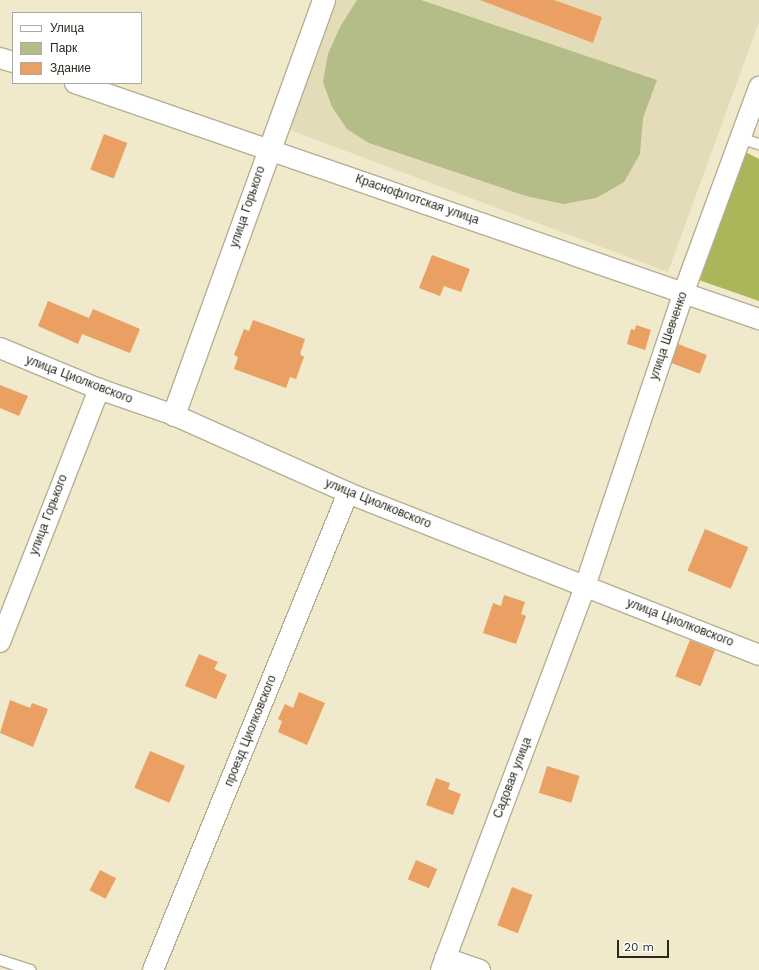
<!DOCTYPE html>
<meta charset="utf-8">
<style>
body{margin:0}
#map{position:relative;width:759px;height:970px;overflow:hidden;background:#f0e9cb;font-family:"Work Sans",sans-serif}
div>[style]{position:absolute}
.built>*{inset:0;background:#e4dcb8}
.green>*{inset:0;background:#b4bc87}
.forest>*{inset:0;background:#abb65b}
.building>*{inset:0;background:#e9a062;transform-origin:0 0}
.roads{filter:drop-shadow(1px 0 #b5af92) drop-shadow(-1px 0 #b5af92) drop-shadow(0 1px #b5af92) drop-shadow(0 -1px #b5af92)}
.lane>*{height:10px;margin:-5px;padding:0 5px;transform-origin:5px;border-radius:5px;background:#fff}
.street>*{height:20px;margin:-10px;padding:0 10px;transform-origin:10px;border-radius:10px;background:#fff}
.secondary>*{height:22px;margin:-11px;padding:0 11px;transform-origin:11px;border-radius:11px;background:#fff}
span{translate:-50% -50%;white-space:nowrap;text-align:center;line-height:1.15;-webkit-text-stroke:3px #fff;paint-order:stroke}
.street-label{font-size:12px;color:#2a281c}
.legend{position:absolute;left:12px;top:12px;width:130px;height:72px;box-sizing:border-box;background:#fff;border:1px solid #aaa9a4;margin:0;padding:5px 7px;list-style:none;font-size:12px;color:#2a281c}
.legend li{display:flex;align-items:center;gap:8px;height:20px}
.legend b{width:20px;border:1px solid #aaa9a4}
.scale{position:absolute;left:617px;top:940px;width:52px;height:18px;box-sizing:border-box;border:2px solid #2a281c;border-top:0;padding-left:5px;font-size:12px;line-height:14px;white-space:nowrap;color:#2a281c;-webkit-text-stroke:3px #fff;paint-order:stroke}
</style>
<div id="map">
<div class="built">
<div style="clip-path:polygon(332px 0,759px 0,759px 22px,668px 272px,282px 127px)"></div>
</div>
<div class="green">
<div style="clip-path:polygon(357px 0,421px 0,657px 80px,643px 118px,640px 154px,624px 182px,596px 198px,564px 204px,526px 196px,369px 143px,347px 129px,332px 107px,323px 82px,328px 54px,340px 27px)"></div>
</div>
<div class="forest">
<div style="clip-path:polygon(739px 149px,759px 159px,759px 301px,696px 279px)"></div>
</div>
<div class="building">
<div style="clip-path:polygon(480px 0,554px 0,602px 17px,593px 43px)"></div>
<div style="left:104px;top:134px;width:25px;height:38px;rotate:21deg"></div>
<div style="clip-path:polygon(432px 255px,470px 269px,461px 292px,444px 286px,440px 296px,419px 288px)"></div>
<div style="clip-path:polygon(48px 301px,89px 318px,93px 309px,140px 329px,130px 353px,82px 334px,78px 344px,38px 326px)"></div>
<div style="clip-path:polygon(253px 320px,305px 339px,300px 354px,304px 357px,296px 379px,290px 377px,286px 388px,234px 369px,238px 357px,234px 355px,244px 329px,249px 331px)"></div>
<div style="clip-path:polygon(636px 325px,651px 330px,645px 350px,627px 344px,631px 329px,635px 330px)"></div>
<div style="left:678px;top:344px;width:31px;height:20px;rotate:21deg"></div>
<div style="clip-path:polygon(0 385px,28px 396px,19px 416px,0 408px)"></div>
<div style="left:705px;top:529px;width:47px;height:45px;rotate:23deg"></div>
<div style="clip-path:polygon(504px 595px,525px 602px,521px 614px,526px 616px,516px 644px,483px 633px,493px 603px,501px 606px)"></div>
<div style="left:690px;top:640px;width:27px;height:39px;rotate:22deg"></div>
<div style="clip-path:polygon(199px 654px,218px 662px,214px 669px,227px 675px,216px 699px,185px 686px)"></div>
<div style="clip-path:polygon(299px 692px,325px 703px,307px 745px,278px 732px,282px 721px,278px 719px,285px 704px,293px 708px)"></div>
<div style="clip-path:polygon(10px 700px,30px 708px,32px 703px,48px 709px,33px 747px,0 733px)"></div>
<div style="left:150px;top:751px;width:38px;height:40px;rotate:23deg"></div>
<div style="left:547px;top:766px;width:34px;height:28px;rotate:17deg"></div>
<div style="clip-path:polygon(436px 778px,450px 783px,448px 789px,461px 794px,453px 815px,426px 805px)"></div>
<div style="left:416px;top:860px;width:23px;height:21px;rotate:23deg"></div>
<div style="left:100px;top:870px;width:18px;height:23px;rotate:27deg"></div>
<div style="left:512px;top:887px;width:22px;height:41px;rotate:21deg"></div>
</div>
<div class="roads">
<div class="lane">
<div style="left:740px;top:138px;width:20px;rotate:18deg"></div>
<div style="left:0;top:960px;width:32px;rotate:18deg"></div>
</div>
<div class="street">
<div style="left:0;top:58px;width:14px;rotate:17deg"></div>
<div style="left:75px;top:83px;width:724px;rotate:19.04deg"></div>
<div style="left:0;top:348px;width:107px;rotate:22.5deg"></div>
<div style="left:99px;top:389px;width:79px;rotate:19.1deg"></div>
<div style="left:174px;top:415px;width:191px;rotate:24.1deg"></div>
<div style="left:348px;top:493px;width:442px;rotate:21.5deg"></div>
<div style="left:0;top:642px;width:272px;rotate:-68.6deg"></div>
<div style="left:445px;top:958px;width:37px;rotate:19deg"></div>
<div style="left:153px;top:970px;width:515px;rotate:-67.77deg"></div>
<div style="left:441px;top:970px;width:410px;rotate:-69.4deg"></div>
<div style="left:585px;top:586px;width:308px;rotate:-71.4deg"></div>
<div style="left:683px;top:294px;width:221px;rotate:-69.8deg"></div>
</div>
<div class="secondary">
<div style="left:174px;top:415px;width:441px;rotate:-70.1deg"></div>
</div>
</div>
<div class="street-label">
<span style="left:417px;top:200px;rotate:19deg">Краснофлотская улица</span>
<span style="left:248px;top:207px;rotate:-71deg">улица Горького</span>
<span style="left:669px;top:336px;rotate:-71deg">улица Шевченко</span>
<span style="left:79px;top:380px;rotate:21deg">улица Циолковского</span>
<span style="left:378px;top:504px;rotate:22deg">улица Циолковского</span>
<span style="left:49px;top:515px;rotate:-69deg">улица Горького</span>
<span style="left:680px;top:623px;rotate:21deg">улица Циолковского</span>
<span style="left:251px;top:731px;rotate:-68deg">проезд Циолковского</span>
<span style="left:513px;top:778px;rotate:-69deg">Садовая улица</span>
</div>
<ul class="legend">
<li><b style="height:5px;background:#fff"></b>Улица</li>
<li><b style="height:11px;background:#b4bc87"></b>Парк</li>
<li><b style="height:11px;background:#e9a062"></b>Здание</li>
</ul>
<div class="scale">20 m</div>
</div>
